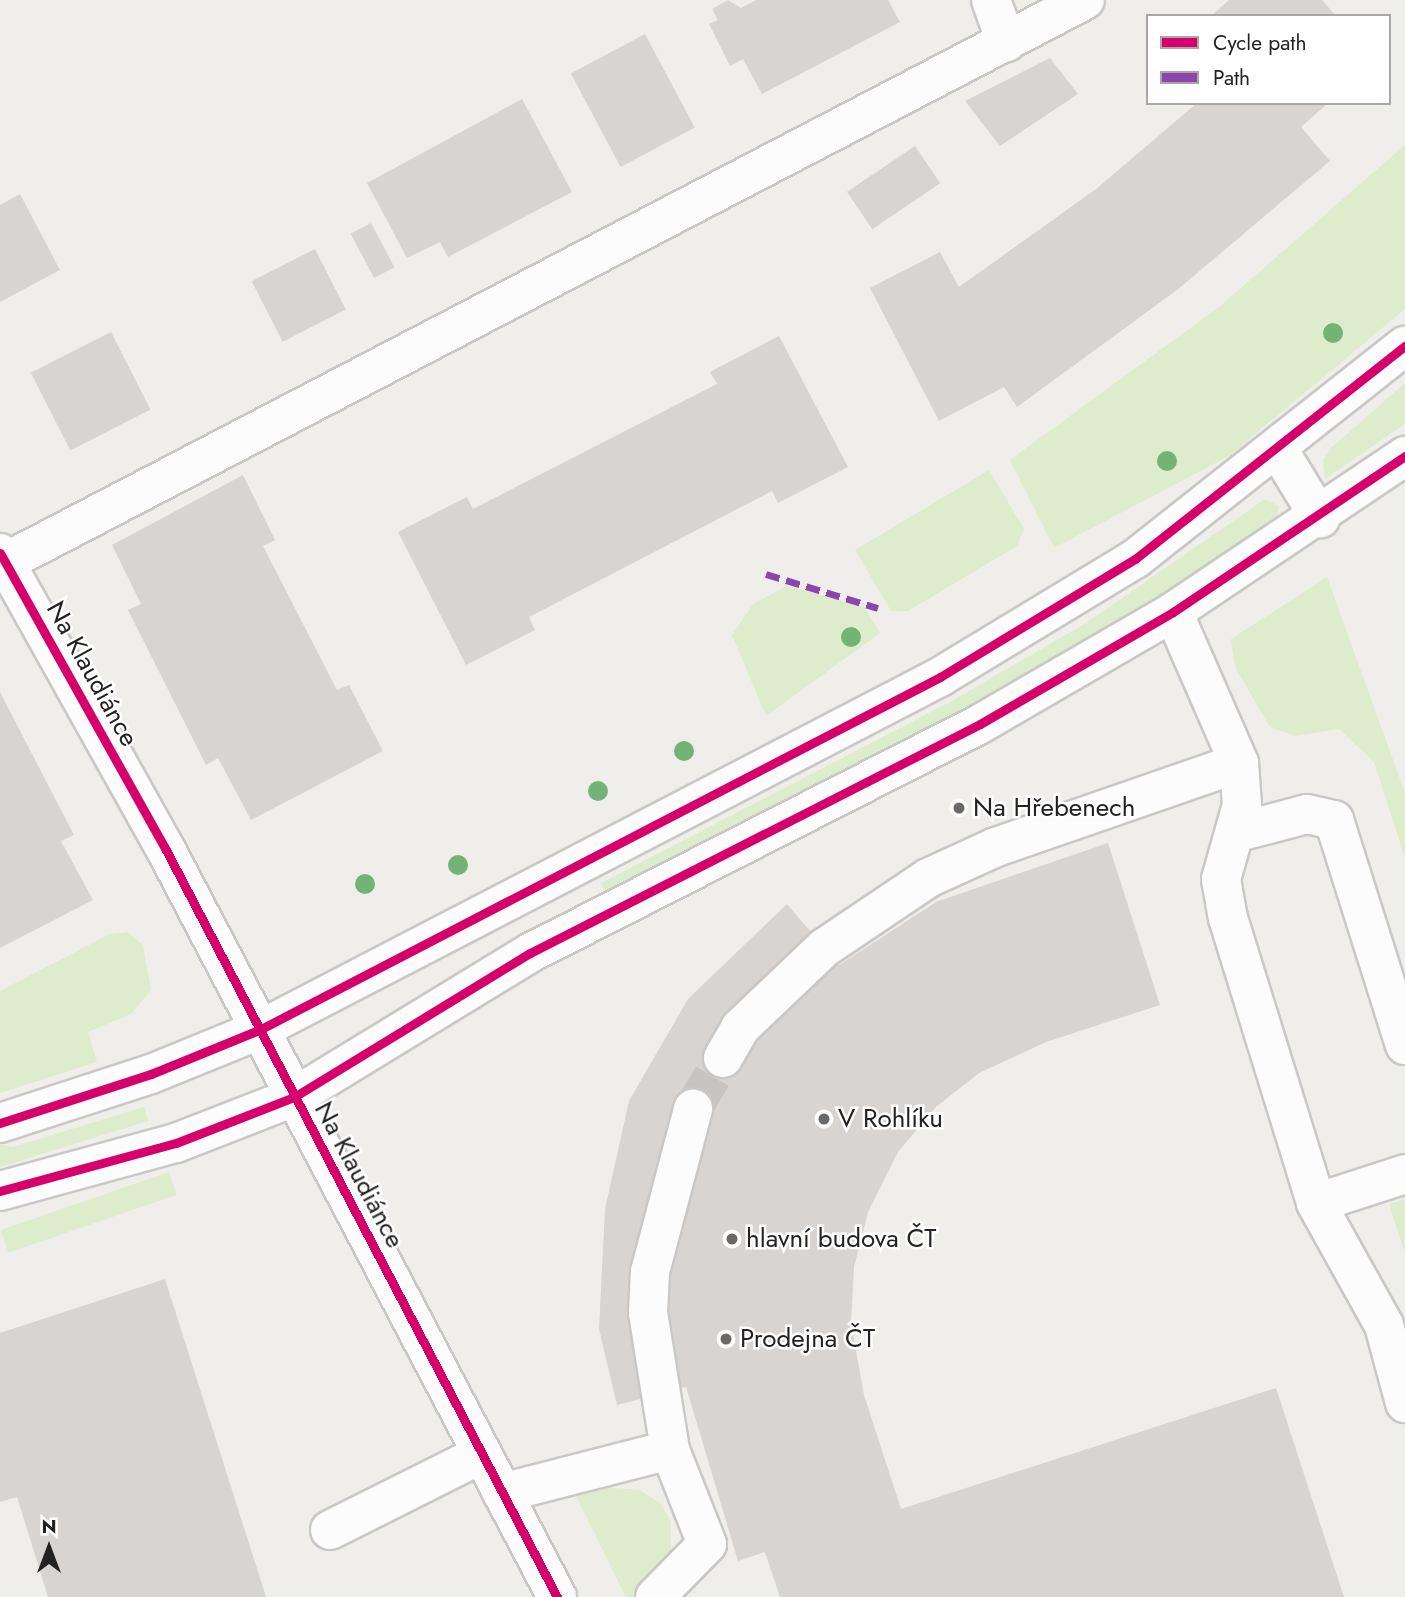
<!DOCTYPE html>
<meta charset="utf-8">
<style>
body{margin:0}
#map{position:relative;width:1405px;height:1597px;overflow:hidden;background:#f0eeeb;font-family:Jost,sans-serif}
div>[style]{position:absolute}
.grass>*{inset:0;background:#ddeccb;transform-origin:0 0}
.building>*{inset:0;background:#d7d4d2;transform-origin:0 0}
.minor-tunnel>*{height:38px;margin-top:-19px;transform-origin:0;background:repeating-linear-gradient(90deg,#c7c5c3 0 38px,transparent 0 57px)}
.roads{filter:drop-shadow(2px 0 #c9c8c7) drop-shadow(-2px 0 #c9c8c7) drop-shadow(0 2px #c9c8c7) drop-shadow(0 -2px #c9c8c7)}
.minor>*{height:38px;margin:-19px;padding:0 19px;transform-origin:19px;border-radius:19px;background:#fdfcfc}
.quiet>*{height:7px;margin-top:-3.5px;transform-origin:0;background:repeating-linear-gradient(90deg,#8e44ad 0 14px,transparent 0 21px)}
.cycleway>*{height:9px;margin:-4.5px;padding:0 4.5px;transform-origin:4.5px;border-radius:4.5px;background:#d6006c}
.trees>*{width:20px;height:20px;margin:-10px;border-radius:50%;background:#73b476}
.dots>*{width:19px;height:19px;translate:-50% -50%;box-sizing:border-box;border:4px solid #fff;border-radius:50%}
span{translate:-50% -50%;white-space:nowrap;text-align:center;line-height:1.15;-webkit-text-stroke:5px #fff;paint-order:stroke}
.street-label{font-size:26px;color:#222}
.poi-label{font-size:26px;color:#222}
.left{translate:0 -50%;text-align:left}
.legend{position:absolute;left:1146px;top:14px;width:245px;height:91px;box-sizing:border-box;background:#fff;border:2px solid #a7a7a7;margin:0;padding:9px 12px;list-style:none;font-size:21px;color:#222}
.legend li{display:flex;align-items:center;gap:14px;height:35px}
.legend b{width:35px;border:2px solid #a7a7a7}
.north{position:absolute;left:14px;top:1513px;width:70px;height:70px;-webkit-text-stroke:5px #fff;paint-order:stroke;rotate:0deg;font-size:19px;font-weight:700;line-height:28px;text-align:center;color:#222}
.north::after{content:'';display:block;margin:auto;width:24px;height:32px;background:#222;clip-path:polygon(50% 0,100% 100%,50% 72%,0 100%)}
</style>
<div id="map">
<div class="grass">
<div style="clip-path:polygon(1405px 145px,1405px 309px,1229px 456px,1054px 548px,1010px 460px,1219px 307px)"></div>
<div style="clip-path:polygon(1405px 383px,1405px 424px,1325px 479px,1323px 461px,1332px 447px)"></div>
<div style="clip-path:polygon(989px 470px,1024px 529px,1017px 546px,908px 611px,891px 611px,855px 550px)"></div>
<div style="clip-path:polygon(1265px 499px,1279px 506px,1277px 517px,1128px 616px,976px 704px,607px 896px,601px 883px,950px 702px,1086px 623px)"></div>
<div style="clip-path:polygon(1327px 577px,1405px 793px,1405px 858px,1374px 762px,1339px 729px,1294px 736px,1270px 727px,1235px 667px,1231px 639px)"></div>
<div style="clip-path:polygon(787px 586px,864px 607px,880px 633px,766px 716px,732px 635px,753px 604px)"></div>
<div style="clip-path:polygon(128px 932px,143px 945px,151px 990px,131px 1014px,88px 1032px,97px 1062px,0 1093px,0 991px,110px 934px)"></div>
<div style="clip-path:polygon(144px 1107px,148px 1121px,0 1167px,0 1144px,13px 1147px)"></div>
<div style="left:169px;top:1172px;width:24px;height:178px;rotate:71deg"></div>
<div style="clip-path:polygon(1405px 1199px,1405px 1253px,1389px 1204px)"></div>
<div style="clip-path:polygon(604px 1487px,640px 1490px,660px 1503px,671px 1522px,671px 1554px,634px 1597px,626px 1597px,576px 1496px)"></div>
</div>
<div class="building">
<div style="clip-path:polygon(728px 0,741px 8px,756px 0,888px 0,900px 22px,762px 94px,743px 59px,730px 66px,709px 24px,718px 20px,712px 9px)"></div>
<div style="clip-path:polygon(1229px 0,1322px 0,1336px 16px,1211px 16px)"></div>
<div style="left:645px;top:34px;width:106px;height:84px;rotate:62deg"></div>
<div style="clip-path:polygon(1050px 58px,1078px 94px,1000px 146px,965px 101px)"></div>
<div style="clip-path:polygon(522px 99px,572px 192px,448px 257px,440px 242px,407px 258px,367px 183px)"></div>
<div style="clip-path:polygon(1197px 103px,1328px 103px,1301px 127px,1330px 161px,1177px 290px,1017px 407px,1004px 387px,939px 421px,870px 288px,940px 252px,959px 287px,1096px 189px)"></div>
<div style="left:915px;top:146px;width:45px;height:82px;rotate:56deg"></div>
<div style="clip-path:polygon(20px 194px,60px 270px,0 302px,0 205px)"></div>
<div style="left:371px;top:223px;width:50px;height:23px;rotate:62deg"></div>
<div style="left:315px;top:249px;width:68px;height:71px;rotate:63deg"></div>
<div style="left:111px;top:332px;width:87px;height:90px;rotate:63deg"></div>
<div style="clip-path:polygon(779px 336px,848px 467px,778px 503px,772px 491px,529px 617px,535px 630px,466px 665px,398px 532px,467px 497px,473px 509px,717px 384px,710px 372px)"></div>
<div style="clip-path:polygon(243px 475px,275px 540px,263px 546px,337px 690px,349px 685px,383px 751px,251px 820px,218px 758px,206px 765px,128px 610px,141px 604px,112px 545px)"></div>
<div style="clip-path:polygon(0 692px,74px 835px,61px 841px,93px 900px,0 948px)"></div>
<div style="clip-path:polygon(1108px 843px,1160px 1005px,1046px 1042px,979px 1073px,936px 1107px,898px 1152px,868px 1212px,854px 1267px,851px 1323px,864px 1395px,901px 1509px,1276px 1388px,1344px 1597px,780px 1597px,765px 1552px,738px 1561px,686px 1387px,617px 1405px,599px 1329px,605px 1209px,629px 1101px,688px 999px,787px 904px,839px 965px,936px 902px)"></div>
<div style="clip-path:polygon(165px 1279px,266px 1597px,48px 1597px,17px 1497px,0 1502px,0 1333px)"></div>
</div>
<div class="minor-tunnel">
<div style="left:693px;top:1109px;width:59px;rotate:-59.5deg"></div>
</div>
<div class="roads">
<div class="minor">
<div style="left:991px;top:0;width:45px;rotate:70.3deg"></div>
<div style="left:1279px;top:451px;width:79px;rotate:58.5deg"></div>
<div style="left:0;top:553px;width:340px;rotate:60.8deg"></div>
<div style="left:166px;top:850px;width:843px;rotate:62.37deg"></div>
<div style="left:0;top:565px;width:1223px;rotate:-27.51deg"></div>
<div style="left:1173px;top:612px;width:165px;rotate:66.4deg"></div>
<div style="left:1239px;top:763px;width:42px;rotate:85.9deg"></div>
<div style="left:1242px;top:805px;width:77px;rotate:105.8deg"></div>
<div style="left:1221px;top:879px;width:40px;rotate:80deg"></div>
<div style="left:1228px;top:918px;width:298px;rotate:72.8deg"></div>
<div style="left:1316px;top:1203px;width:140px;rotate:60.9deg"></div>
<div style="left:1384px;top:1325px;width:81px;rotate:74.9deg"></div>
<div style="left:1235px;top:833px;width:74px;rotate:-14.8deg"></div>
<div style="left:1307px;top:814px;width:28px;rotate:13deg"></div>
<div style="left:1334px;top:820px;width:236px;rotate:72.5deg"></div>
<div style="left:723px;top:1058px;width:34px;rotate:-60deg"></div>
<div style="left:740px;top:1028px;width:116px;rotate:-43.6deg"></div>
<div style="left:824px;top:948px;width:125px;rotate:-33.9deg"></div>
<div style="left:928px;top:878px;width:75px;rotate:-24.5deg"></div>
<div style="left:996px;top:847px;width:257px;rotate:-19.1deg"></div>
<div style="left:0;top:1123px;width:159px;rotate:-18deg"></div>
<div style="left:151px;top:1074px;width:119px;rotate:-22.2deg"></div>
<div style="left:261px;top:1029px;width:765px;rotate:-27.4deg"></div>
<div style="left:940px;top:677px;width:228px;rotate:-31.2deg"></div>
<div style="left:1135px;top:559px;width:344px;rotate:-38.3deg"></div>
<div style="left:0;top:1191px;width:182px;rotate:-15.3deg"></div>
<div style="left:176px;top:1143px;width:127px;rotate:-21.3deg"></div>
<div style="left:294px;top:1097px;width:276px;rotate:-31.4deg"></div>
<div style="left:530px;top:953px;width:505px;rotate:-26.97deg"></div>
<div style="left:980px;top:724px;width:223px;rotate:-30.1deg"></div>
<div style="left:1173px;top:612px;width:280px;rotate:-33.9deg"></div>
<div style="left:1316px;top:1203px;width:94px;rotate:-18deg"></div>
<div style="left:502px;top:1493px;width:173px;rotate:-14.4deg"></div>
<div style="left:330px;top:1530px;width:170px;rotate:-26.6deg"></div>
<div style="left:655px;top:1597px;width:74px;rotate:-45.5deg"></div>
<div style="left:707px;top:1544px;width:101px;rotate:-111.5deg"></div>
<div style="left:670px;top:1450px;width:139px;rotate:-99.1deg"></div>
<div style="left:648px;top:1313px;width:41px;rotate:-87.2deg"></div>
<div style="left:650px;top:1272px;width:169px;rotate:-75.2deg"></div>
</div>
</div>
<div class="quiet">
<div style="left:766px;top:574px;width:117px;rotate:16.9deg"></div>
</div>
<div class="cycleway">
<div style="left:0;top:553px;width:340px;rotate:60.8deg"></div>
<div style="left:166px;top:850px;width:843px;rotate:62.37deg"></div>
<div style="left:0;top:1123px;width:159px;rotate:-18deg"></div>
<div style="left:151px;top:1074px;width:119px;rotate:-22.2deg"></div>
<div style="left:261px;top:1029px;width:765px;rotate:-27.4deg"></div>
<div style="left:940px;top:677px;width:228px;rotate:-31.2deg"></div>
<div style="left:1135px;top:559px;width:344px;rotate:-38.3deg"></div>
<div style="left:0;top:1191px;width:182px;rotate:-15.3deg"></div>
<div style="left:176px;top:1143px;width:127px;rotate:-21.3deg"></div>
<div style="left:294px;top:1097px;width:276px;rotate:-31.4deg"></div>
<div style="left:530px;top:953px;width:505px;rotate:-26.97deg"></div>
<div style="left:980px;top:724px;width:223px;rotate:-30.1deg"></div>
<div style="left:1173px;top:612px;width:280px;rotate:-33.9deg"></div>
</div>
<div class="trees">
<div style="left:1333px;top:333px"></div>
<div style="left:1167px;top:461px"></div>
<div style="left:851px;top:637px"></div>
<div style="left:684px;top:751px"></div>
<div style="left:598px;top:791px"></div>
<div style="left:458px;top:865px"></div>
<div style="left:365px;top:884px"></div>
</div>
<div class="dots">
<div style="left:959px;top:808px;background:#6a6968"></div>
<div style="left:824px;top:1119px;background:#6a6968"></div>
<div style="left:732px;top:1239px;background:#6a6968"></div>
<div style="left:726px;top:1339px;background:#6a6968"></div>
</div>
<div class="street-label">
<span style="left:92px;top:674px;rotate:61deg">Na Klaudiánce</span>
<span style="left:359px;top:1175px;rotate:62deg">Na Klaudiánce</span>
</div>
<div class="poi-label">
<span class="left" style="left:973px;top:808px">Na Hřebenech</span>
<span class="left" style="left:838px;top:1119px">V Rohlíku</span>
<span class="left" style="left:746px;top:1239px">hlavní budova ČT</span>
<span class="left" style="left:740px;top:1339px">Prodejna ČT</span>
</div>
<ul class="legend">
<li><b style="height:9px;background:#d6006c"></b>Cycle path</li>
<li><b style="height:9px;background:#8e44ad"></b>Path</li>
</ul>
<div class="north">N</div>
</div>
